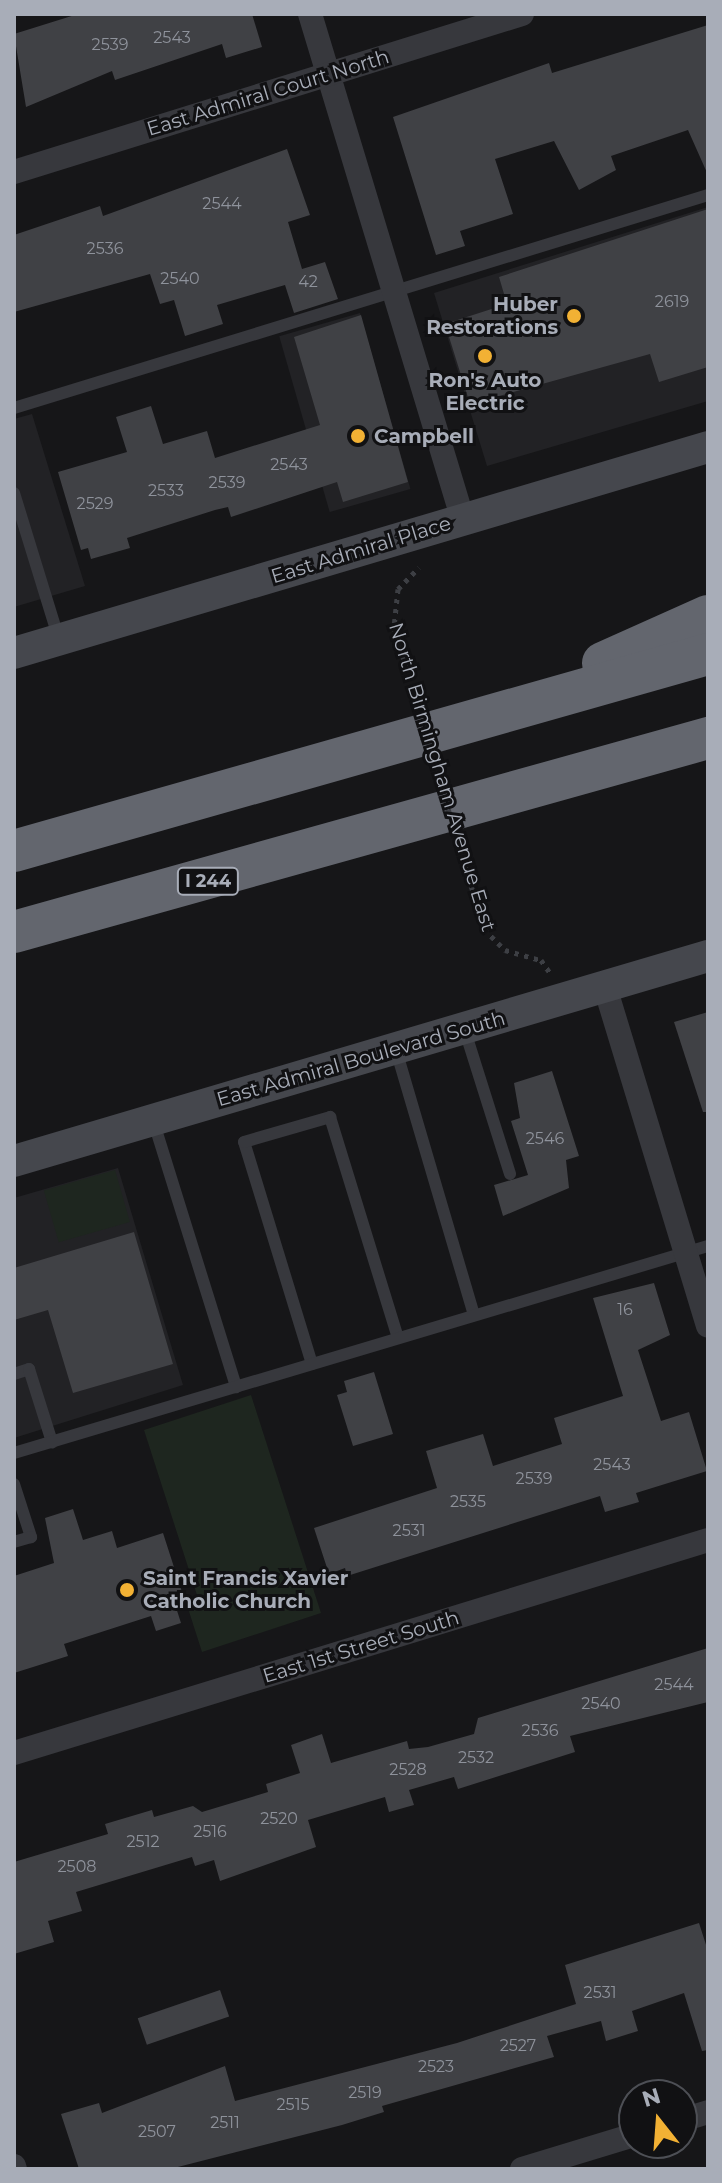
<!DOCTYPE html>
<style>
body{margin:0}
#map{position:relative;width:722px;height:2183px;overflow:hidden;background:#161618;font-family:Montserrat,sans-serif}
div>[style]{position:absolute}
.built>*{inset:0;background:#222225;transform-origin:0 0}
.green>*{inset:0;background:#1e261f;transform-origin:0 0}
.building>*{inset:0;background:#404145;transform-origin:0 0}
.path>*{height:5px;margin-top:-2.5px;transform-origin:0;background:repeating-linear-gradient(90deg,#3d3f44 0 4px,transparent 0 10px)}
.service>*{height:12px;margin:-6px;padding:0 6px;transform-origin:6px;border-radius:6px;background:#37383d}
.minor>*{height:24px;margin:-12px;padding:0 12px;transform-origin:12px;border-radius:12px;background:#37383d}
.secondary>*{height:32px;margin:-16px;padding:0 16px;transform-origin:16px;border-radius:16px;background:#45474d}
.motorway>*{height:42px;margin:-21px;padding:0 21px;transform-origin:21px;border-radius:21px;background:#63666e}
.path-bridge>*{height:5px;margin-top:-2.5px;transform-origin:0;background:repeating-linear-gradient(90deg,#3d3f44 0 4px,transparent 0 10px)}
.dots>*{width:22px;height:22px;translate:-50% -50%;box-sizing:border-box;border:4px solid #111113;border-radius:50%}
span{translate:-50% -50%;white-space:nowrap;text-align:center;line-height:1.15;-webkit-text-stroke:6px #111113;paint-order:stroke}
.number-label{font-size:16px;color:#8e929b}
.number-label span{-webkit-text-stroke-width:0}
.shield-label span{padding:2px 6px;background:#111113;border:2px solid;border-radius:6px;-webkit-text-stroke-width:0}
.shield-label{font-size:18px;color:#a8adb8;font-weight:700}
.street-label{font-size:20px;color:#a8adb8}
.poi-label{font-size:20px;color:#a8adb8;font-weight:700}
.right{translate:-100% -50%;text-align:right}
.left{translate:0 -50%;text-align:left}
.frame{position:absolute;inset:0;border:16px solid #a8adb8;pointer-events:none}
.north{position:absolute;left:618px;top:2079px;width:80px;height:80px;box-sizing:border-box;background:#111113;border:2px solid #4d4f55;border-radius:50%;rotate:343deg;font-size:22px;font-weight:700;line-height:32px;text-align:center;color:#a8adb8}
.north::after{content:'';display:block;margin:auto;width:28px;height:36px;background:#f2b134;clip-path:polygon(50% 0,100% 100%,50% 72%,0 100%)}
</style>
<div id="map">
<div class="built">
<div style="clip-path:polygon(708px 207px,708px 401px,487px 466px,434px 293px)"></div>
<div style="left:360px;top:313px;width:183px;height:84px;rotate:74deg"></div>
<div style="clip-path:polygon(32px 414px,85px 586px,14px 607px,14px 419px)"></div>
<div style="clip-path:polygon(118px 1168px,183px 1385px,14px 1438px,14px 1198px)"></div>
</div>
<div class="green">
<div style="left:115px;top:1170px;width:54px;height:74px;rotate:74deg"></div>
<div style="clip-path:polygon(251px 1395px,321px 1613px,202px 1652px,185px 1599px,197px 1595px,144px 1430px)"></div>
</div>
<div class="building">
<div style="clip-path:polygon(78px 14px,252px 14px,262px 47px,226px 58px,222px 44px,115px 80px,112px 71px,26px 107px,14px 34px)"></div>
<div style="clip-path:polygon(708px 25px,708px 175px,688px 130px,611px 156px,616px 170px,579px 190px,554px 141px,495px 159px,513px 214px,460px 231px,465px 246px,436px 255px,393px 117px,549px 63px,552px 73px)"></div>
<div style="clip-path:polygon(287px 149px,310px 215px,288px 222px,302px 269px,325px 262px,338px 299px,294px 313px,285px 285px,217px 305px,223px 324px,185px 336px,174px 300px,160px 304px,150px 274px,14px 312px,14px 235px,100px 206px,103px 216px)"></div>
<div style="clip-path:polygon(708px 209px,708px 367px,659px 382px,650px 354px,470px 404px,445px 324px,507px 304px,499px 277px)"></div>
<div style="clip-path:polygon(361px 315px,408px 482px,343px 502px,337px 482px,231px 517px,228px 507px,215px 510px,127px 538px,130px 548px,91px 559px,88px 548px,81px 550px,58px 472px,127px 452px,116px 417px,151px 406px,163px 444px,207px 431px,215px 458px,320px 425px,294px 337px)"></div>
<div style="clip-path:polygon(708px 1012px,708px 1112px,703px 1112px,674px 1022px)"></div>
<div style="clip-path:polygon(552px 1071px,579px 1156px,566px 1160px,569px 1188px,503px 1216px,494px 1185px,528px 1175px,511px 1121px,520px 1118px,514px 1083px)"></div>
<div style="clip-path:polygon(134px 1232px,173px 1364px,73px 1393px,48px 1310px,14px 1320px,14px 1268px)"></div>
<div style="clip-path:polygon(654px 1283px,670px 1335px,638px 1350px,661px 1421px,689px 1412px,707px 1471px,636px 1493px,639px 1502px,605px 1512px,600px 1496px,347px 1576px,345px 1568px,329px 1574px,314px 1528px,437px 1488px,426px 1451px,483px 1434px,493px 1466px,562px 1444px,554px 1418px,623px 1396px,593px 1298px)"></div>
<div style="clip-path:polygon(374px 1372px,393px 1434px,353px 1446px,337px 1395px,347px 1392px,344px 1381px)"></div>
<div style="clip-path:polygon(73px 1509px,83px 1540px,112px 1531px,117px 1548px,163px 1533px,182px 1592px,172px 1595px,181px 1623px,156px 1631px,151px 1616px,64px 1644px,68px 1656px,14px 1673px,14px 1576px,54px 1563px,45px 1518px)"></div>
<div style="clip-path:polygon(708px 1648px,708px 1702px,570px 1736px,575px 1752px,458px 1789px,454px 1777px,409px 1790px,414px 1805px,389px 1812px,385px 1797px,308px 1820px,316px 1847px,220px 1881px,214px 1860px,195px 1866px,192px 1857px,76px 1892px,82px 1911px,48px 1921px,54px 1942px,14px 1954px,14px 1862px,108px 1834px,105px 1824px,152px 1810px,154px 1817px,193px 1806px,202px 1812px,268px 1792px,266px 1784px,300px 1773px,291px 1745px,322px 1734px,331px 1763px,407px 1741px,409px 1749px,428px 1747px,474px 1734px,478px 1718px)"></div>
<div style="clip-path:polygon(699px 1923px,708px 1951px,708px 2050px,702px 2051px,684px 1993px,632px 2011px,638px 2031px,606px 2041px,601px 2021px,547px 2036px,554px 2057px,382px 2106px,384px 2112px,342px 2125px,170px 2169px,79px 2169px,61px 2114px,99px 2103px,102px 2113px,225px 2066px,235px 2101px,457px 2043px,576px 2004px,565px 1965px)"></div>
<div style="left:220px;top:1990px;width:28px;height:87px;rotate:71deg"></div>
</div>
<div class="path">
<div style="left:398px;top:589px;width:30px;rotate:-46deg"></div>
<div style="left:484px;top:929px;width:30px;rotate:45deg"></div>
<div style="left:505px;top:950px;width:37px;rotate:16deg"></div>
<div style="left:541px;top:960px;width:16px;rotate:55deg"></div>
</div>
<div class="service">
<div style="left:14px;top:408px;width:726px;rotate:-17.06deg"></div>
<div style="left:14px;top:493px;width:153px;rotate:72.9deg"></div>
<div style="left:464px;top:1028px;width:153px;rotate:72.5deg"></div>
<div style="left:396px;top:1050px;width:276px;rotate:73.6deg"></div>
<div style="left:153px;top:1120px;width:280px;rotate:72.7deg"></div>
<div style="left:312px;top:1364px;width:232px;rotate:-107deg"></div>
<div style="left:244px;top:1142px;width:90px;rotate:-16.2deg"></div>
<div style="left:330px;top:1117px;width:231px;rotate:72.9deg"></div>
<div style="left:14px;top:1374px;width:16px;rotate:-18deg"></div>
<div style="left:29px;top:1369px;width:77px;rotate:72.5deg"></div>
<div style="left:14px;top:1453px;width:724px;rotate:-16.61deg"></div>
<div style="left:14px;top:1484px;width:56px;rotate:72.2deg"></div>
<div style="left:31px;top:1537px;width:18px;rotate:164deg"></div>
</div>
<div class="minor">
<div style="left:310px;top:14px;width:529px;rotate:73.18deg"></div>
<div style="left:14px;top:172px;width:532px;rotate:-17.28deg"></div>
<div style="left:605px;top:987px;width:354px;rotate:73.1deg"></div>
<div style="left:14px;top:1753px;width:726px;rotate:-17.06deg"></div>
<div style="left:682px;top:2120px;width:27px;rotate:-17deg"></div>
<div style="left:14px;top:2166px;width:3px;rotate:72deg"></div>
<div style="left:522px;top:2169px;width:117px;rotate:-16.9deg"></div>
</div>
<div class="secondary">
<div style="left:14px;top:653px;width:724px;rotate:-16.53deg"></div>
<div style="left:14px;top:1161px;width:724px;rotate:-16.46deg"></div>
</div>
<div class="motorway">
<div style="left:603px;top:663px;width:115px;rotate:-24.1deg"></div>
<div style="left:14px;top:851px;width:721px;rotate:-15.85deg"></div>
<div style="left:14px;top:932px;width:721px;rotate:-15.62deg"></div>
</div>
<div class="path-bridge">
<div style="left:398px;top:589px;width:38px;rotate:96deg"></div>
<div style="left:394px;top:627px;width:315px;rotate:73.4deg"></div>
</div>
<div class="dots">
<div style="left:574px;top:316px;background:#f2b134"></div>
<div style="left:485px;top:356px;background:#f2b134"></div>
<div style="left:358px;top:436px;background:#f2b134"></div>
<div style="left:127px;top:1590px;background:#f2b134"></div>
</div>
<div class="number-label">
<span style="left:172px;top:38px">2543</span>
<span style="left:110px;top:45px">2539</span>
<span style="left:222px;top:204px">2544</span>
<span style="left:105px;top:249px">2536</span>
<span style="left:180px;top:279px">2540</span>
<span style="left:308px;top:282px">42</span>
<span style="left:672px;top:302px">2619</span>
<span style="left:289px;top:465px">2543</span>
<span style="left:227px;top:483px">2539</span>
<span style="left:166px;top:491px">2533</span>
<span style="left:95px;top:504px">2529</span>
<span style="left:545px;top:1139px">2546</span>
<span style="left:625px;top:1310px">16</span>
<span style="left:612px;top:1465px">2543</span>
<span style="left:534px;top:1479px">2539</span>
<span style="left:468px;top:1502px">2535</span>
<span style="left:409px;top:1531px">2531</span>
<span style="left:674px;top:1685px">2544</span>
<span style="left:601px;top:1704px">2540</span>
<span style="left:540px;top:1731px">2536</span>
<span style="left:476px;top:1758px">2532</span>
<span style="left:408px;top:1770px">2528</span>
<span style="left:279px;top:1819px">2520</span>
<span style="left:210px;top:1832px">2516</span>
<span style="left:143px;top:1842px">2512</span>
<span style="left:77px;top:1867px">2508</span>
<span style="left:600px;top:1993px">2531</span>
<span style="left:518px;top:2046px">2527</span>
<span style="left:436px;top:2067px">2523</span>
<span style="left:365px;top:2093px">2519</span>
<span style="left:293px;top:2105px">2515</span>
<span style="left:225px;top:2123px">2511</span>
<span style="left:157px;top:2132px">2507</span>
</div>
<div class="shield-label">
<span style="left:208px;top:881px">I 244</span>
</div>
<div class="street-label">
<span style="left:268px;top:93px;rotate:-17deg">East Admiral Court North</span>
<span style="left:361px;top:550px;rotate:-17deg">East Admiral Place</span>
<span style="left:442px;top:777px;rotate:73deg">North Birmingham Avenue East</span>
<span style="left:361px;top:1059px;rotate:-16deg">East Admiral Boulevard South</span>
<span style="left:361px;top:1647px;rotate:-17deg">East 1st Street South</span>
</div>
<div class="poi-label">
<span class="right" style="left:558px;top:316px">Huber<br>Restorations</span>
<span style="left:485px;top:392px">Ron's Auto<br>Electric</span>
<span class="left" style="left:374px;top:436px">Campbell</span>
<span class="left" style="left:143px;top:1590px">Saint Francis Xavier<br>Catholic Church</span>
</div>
<div class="frame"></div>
<div class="north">N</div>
</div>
